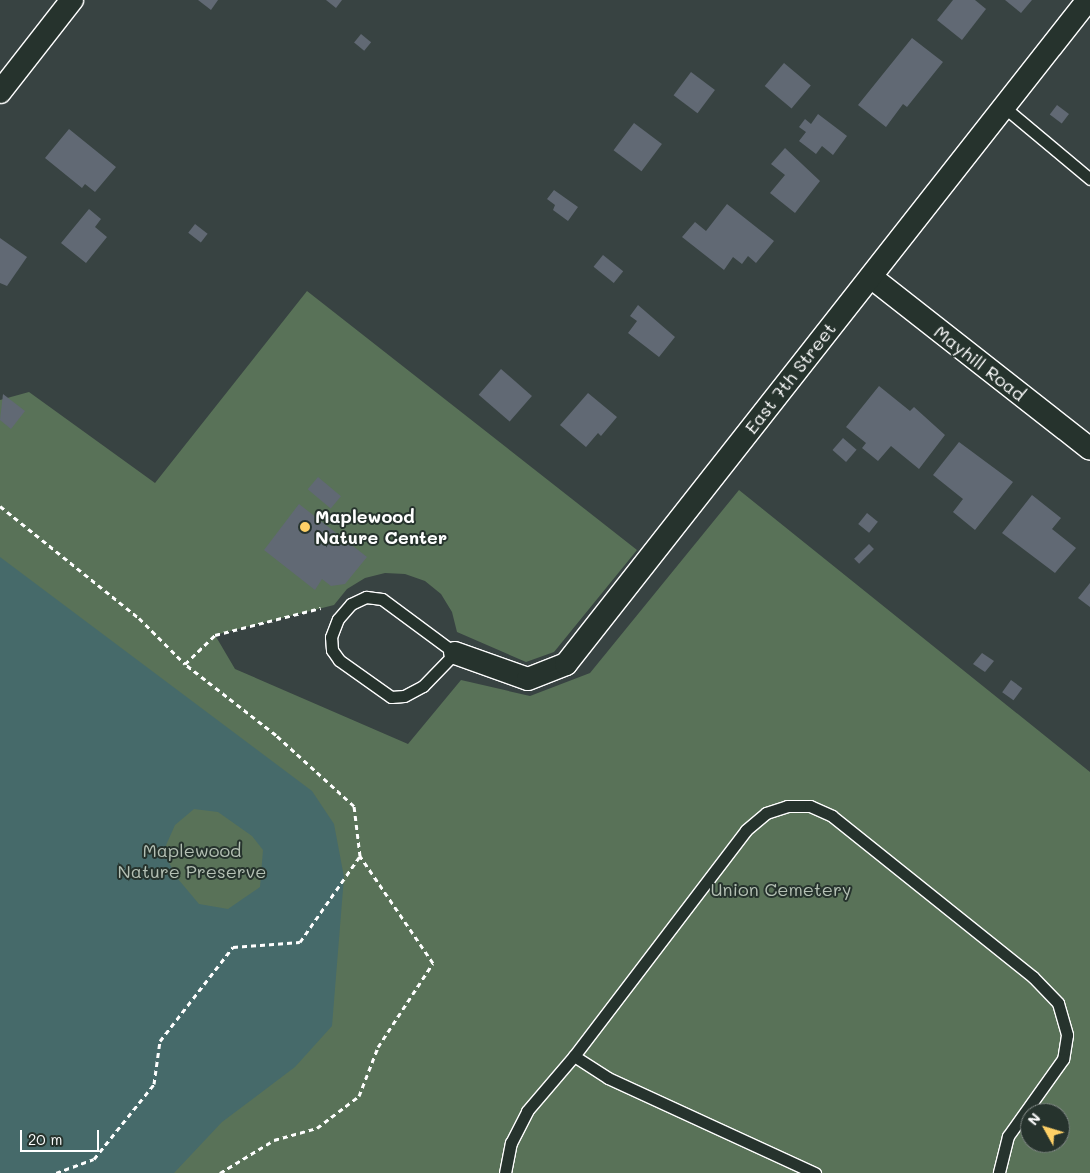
<!DOCTYPE html>
<style>
body{margin:0}
#map{position:relative;width:1090px;height:1173px;overflow:hidden;background:#384342;font-family:Mali,sans-serif}
div>[style]{position:absolute}
.green>*{inset:0;background:#597258}
.water>*{inset:0;background:#466a6a}
.building>*{inset:0;background:#616974;transform-origin:0 0}
.path>*{height:3px;margin-top:-1.5px;transform-origin:0;background:repeating-linear-gradient(90deg,#fff 0 5px,transparent 0 9px)}
.roads{filter:drop-shadow(1px 0 #fff) drop-shadow(-1px 0 #fff) drop-shadow(0 1px #fff) drop-shadow(0 -1px #fff)}
.lane>*{height:11px;margin:-5.5px;padding:0 5.5px;transform-origin:5.5px;border-radius:5.5px;background:#26332d}
.street>*{height:22px;margin:-11px;padding:0 11px;transform-origin:11px;border-radius:11px;background:#26332d}
.dots>*{width:14px;height:14px;translate:-50% -50%;box-sizing:border-box;border:2px solid #26332d;border-radius:50%}
span{translate:-50% -50%;white-space:nowrap;text-align:center;line-height:1.15;-webkit-text-stroke:4px #26332d;paint-order:stroke}
.street-label{font-size:18px;color:#fff}
.poi-label{font-size:18px;color:#fff;font-weight:700}
.left{translate:0 -50%;text-align:left}
.park-label{font-size:18px;color:#b4c0b4}
.north{position:absolute;left:1020px;top:1103px;width:50px;height:50px;box-sizing:border-box;background:#26332d;border:1px solid #7d8581;border-radius:50%;rotate:309deg;font-size:14px;font-weight:700;line-height:20px;text-align:center;color:#fff}
.north::after{content:'';display:block;margin:auto;width:18px;height:22px;background:#ffd166;clip-path:polygon(50% 0,100% 100%,50% 72%,0 100%)}
.scale{position:absolute;left:20px;top:1130px;width:79px;height:22px;box-sizing:border-box;border:2px solid #fff;border-top:0;padding-left:6px;font-size:15px;line-height:18px;white-space:nowrap;color:#fff;-webkit-text-stroke:4px #26332d;paint-order:stroke}
</style>
<div id="map">
<div class="green">
<div style="clip-path:polygon(evenodd,307px 291px,637px 550px,554px 652px,526px 662px,457px 632px,452px 612px,441px 594px,425px 581px,405px 574px,385px 573px,365px 578px,347px 589px,334px 605px,215px 635px,235px 669px,408px 744px,461px 680px,530px 696px,590px 673px,739px 490px,1090px 772px,1090px 1173px,0 1173px,0 400px,29px 392px,155px 483px,307px 291px,1030px 1113px,1060px 1113px,1060px 1143px,1030px 1143px,1030px 1113px)"></div>
</div>
<div class="water">
<div style="clip-path:polygon(evenodd,0 557px,312px 791px,334px 824px,344px 877px,332px 1026px,295px 1067px,222px 1122px,174px 1173px,0 1173px,0 557px,194px 809px,218px 812px,252px 836px,263px 850px,260px 887px,228px 909px,199px 904px,178px 879px,163px 852px,175px 825px,194px 809px)"></div>
</div>
<div class="building">
<div style="clip-path:polygon(198px 0,218px 0,211px 10px)"></div>
<div style="clip-path:polygon(326px 0,342px 0,336px 8px)"></div>
<div style="clip-path:polygon(953px 0,975px 0,986px 9px,962px 40px,937px 20px)"></div>
<div style="clip-path:polygon(1005px 0,1032px 0,1021px 13px)"></div>
<div style="left:361px;top:34px;width:13px;height:11px;rotate:39deg"></div>
<div style="clip-path:polygon(912px 38px,943px 62px,907px 107px,903px 104px,886px 127px,858px 105px)"></div>
<div style="left:784px;top:63px;width:35px;height:30px;rotate:40deg"></div>
<div style="left:691px;top:72px;width:30px;height:29px;rotate:37deg"></div>
<div style="left:1057px;top:105px;width:15px;height:12px;rotate:37deg"></div>
<div style="clip-path:polygon(818px 114px,847px 136px,833px 155px,822px 146px,816px 154px,799px 141px,806px 132px,799px 127px,805px 119px,811px 124px)"></div>
<div style="left:634px;top:123px;width:35px;height:34px;rotate:37deg"></div>
<div style="clip-path:polygon(69px 129px,116px 167px,95px 192px,85px 184px,82px 188px,45px 158px)"></div>
<div style="clip-path:polygon(785px 148px,820px 181px,795px 213px,770px 193px,785px 175px,771px 164px)"></div>
<div style="clip-path:polygon(554px 190px,578px 207px,568px 221px,553px 210px,555px 205px,547px 199px)"></div>
<div style="clip-path:polygon(727px 204px,774px 241px,756px 263px,748px 256px,742px 264px,733px 257px,724px 270px,682px 237px,695px 222px,706px 231px)"></div>
<div style="clip-path:polygon(89px 209px,101px 219px,95px 227px,107px 237px,86px 263px,61px 243px)"></div>
<div style="left:195px;top:224px;width:16px;height:11px;rotate:38deg"></div>
<div style="clip-path:polygon(0 238px,27px 257px,7px 286px,0 283px)"></div>
<div style="left:603px;top:255px;width:26px;height:15px;rotate:39deg"></div>
<div style="clip-path:polygon(638px 305px,675px 337px,659px 357px,628px 333px,637px 321px,630px 316px)"></div>
<div style="left:501px;top:369px;width:41px;height:34px;rotate:41deg"></div>
<div style="clip-path:polygon(879px 386px,910px 411px,914px 407px,945px 435px,919px 469px,891px 446px,878px 461px,862px 448px,866px 443px,846px 427px)"></div>
<div style="clip-path:polygon(588px 393px,617px 417px,601px 436px,598px 433px,586px 447px,560px 425px)"></div>
<div style="clip-path:polygon(3px 394px,25px 411px,11px 429px,0 420px)"></div>
<div style="left:843px;top:438px;width:18px;height:16px;rotate:41deg"></div>
<div style="clip-path:polygon(959px 442px,1013px 482px,975px 530px,953px 512px,963px 499px,933px 475px)"></div>
<div style="left:318px;top:477px;width:30px;height:16px;rotate:40deg"></div>
<div style="clip-path:polygon(1032px 495px,1061px 518px,1052px 529px,1076px 548px,1055px 573px,1002px 533px)"></div>
<div style="clip-path:polygon(299px 504px,367px 557px,345px 584px,331px 586px,322px 579px,315px 590px,264px 550px)"></div>
<div style="left:867px;top:513px;width:14px;height:14px;rotate:39deg"></div>
<div style="left:869px;top:544px;width:7px;height:21px;rotate:45deg"></div>
<div style="clip-path:polygon(1090px 583px,1090px 607px,1078px 598px)"></div>
<div style="clip-path:polygon(982px 653px,994px 661px,985px 672px,973px 664px)"></div>
<div style="left:1011px;top:680px;width:14px;height:15px;rotate:36deg"></div>
</div>
<div class="path">
<div style="left:0;top:506px;width:179px;rotate:38.9deg"></div>
<div style="left:139px;top:618px;width:65px;rotate:45deg"></div>
<div style="left:56px;top:1173px;width:40px;rotate:-20.2deg"></div>
<div style="left:94px;top:1159px;width:96px;rotate:-51.3deg"></div>
<div style="left:154px;top:1084px;width:43px;rotate:-82.1deg"></div>
<div style="left:160px;top:1041px;width:119px;rotate:-52.2deg"></div>
<div style="left:233px;top:947px;width:67px;rotate:-4.3deg"></div>
<div style="left:300px;top:942px;width:105px;rotate:-55.1deg"></div>
<div style="left:220px;top:1173px;width:63px;rotate:-31.4deg"></div>
<div style="left:274px;top:1140px;width:45px;rotate:-15.6deg"></div>
<div style="left:317px;top:1128px;width:53px;rotate:-37.3deg"></div>
<div style="left:359px;top:1096px;width:53px;rotate:-68.8deg"></div>
<div style="left:378px;top:1047px;width:100px;rotate:-56.8deg"></div>
<div style="left:433px;top:963px;width:130px;rotate:-124.3deg"></div>
<div style="left:360px;top:856px;width:50px;rotate:-96.8deg"></div>
<div style="left:354px;top:806px;width:105px;rotate:-137.7deg"></div>
<div style="left:276px;top:735px;width:115px;rotate:-142deg"></div>
<div style="left:185px;top:664px;width:42px;rotate:-44deg"></div>
<div style="left:215px;top:635px;width:109px;rotate:-14.3deg"></div>
</div>
<div class="roads">
<div class="lane">
<div style="left:1004px;top:107px;width:112px;rotate:39.9deg"></div>
<div style="left:366px;top:597px;width:16px;rotate:7deg"></div>
<div style="left:382px;top:599px;width:91px;rotate:36.5deg"></div>
<div style="left:455px;top:653px;width:46px;rotate:134.1deg"></div>
<div style="left:423px;top:686px;width:21px;rotate:152deg"></div>
<div style="left:404px;top:696px;width:13px;rotate:176deg"></div>
<div style="left:391px;top:697px;width:64px;rotate:-144.6deg"></div>
<div style="left:339px;top:660px;width:12px;rotate:-125deg"></div>
<div style="left:332px;top:650px;width:13px;rotate:-94deg"></div>
<div style="left:331px;top:637px;width:19px;rotate:-69deg"></div>
<div style="left:338px;top:619px;width:20px;rotate:-49deg"></div>
<div style="left:351px;top:604px;width:17px;rotate:-25deg"></div>
<div style="left:574px;top:1056px;width:40px;rotate:32.9deg"></div>
<div style="left:608px;top:1078px;width:228px;rotate:24.7deg"></div>
<div style="left:505px;top:1173px;width:31px;rotate:-79deg"></div>
<div style="left:511px;top:1143px;width:36px;rotate:-63deg"></div>
<div style="left:527px;top:1111px;width:72px;rotate:-49.5deg"></div>
<div style="left:574px;top:1056px;width:284px;rotate:-52.7deg"></div>
<div style="left:746px;top:830px;width:26px;rotate:-40deg"></div>
<div style="left:766px;top:813px;width:22px;rotate:-18deg"></div>
<div style="left:787px;top:806px;width:23px"></div>
<div style="left:810px;top:806px;width:24px;rotate:24deg"></div>
<div style="left:832px;top:816px;width:258px;rotate:38.7deg"></div>
<div style="left:1033px;top:977px;width:36px;rotate:46deg"></div>
<div style="left:1058px;top:1003px;width:33px;rotate:74deg"></div>
<div style="left:1067px;top:1035px;width:24px;rotate:99deg"></div>
<div style="left:1063px;top:1059px;width:95px;rotate:125.5deg"></div>
<div style="left:1008px;top:1136px;width:38px;rotate:104deg"></div>
</div>
<div class="street">
<div style="left:0;top:92px;width:117px;rotate:-52deg"></div>
<div style="left:871px;top:277px;width:278px;rotate:38.1deg"></div>
<div style="left:455px;top:653px;width:77px;rotate:19.6deg"></div>
<div style="left:528px;top:679px;width:41px;rotate:-21.5deg"></div>
<div style="left:566px;top:664px;width:845px;rotate:-51.83deg"></div>
</div>
</div>
<div class="dots">
<div style="left:305px;top:527px;background:#ffd166"></div>
</div>
<div class="street-label">
<span style="left:980px;top:363px;rotate:38deg">Mayhill Road</span>
<span style="left:790px;top:378px;rotate:-52deg">East 7th Street</span>
</div>
<div class="poi-label">
<span class="left" style="left:315px;top:527px">Maplewood<br>Nature Center</span>
</div>
<div class="park-label">
<span style="left:192px;top:861px">Maplewood<br>Nature Preserve</span>
<span style="left:781px;top:889px">Union Cemetery</span>
</div>
<div class="north">N</div>
<div class="scale">20 m</div>
</div>
